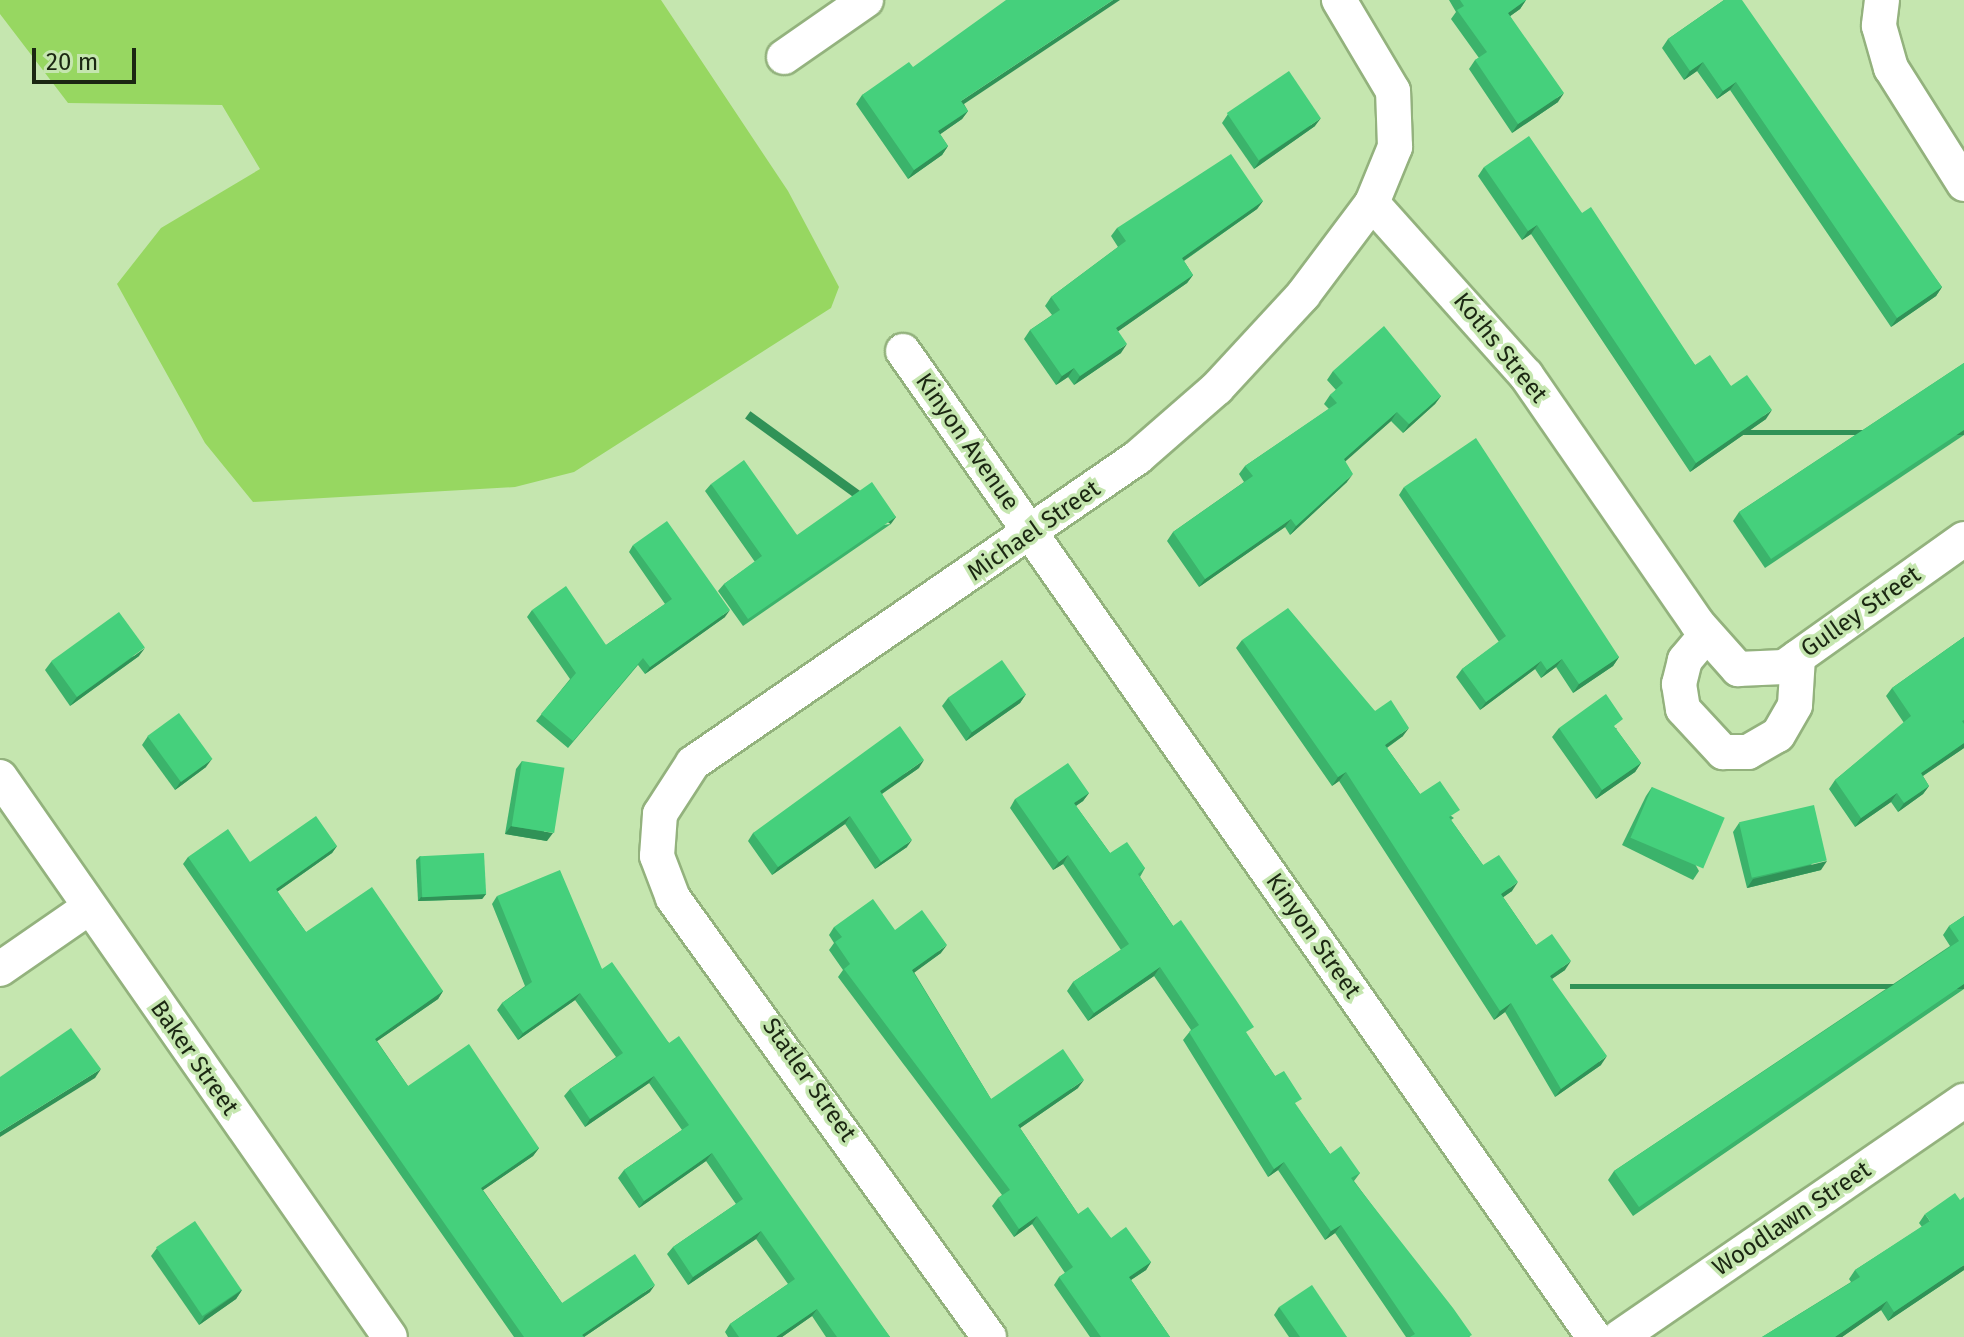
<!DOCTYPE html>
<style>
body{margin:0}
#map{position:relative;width:1964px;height:1337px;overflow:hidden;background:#c5e6af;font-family:"Fira Sans",sans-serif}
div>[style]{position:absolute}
.green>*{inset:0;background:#97d761}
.roads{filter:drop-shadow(2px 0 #93b27d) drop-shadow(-2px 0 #93b27d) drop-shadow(0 2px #93b27d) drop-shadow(0 -2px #93b27d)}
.minor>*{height:34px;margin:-17px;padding:0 17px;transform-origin:17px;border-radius:17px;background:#fff}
.wall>*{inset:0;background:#3bb36b}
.shaded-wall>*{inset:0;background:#309257;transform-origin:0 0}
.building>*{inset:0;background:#45d07c;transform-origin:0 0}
span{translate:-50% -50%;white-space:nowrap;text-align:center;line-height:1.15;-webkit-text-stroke:7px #c5e6af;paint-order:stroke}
.street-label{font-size:24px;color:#1b2712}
.scale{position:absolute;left:32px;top:48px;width:104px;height:36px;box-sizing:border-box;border:4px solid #1b2712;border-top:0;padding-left:10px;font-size:24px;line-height:28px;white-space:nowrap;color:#1b2712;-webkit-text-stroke:6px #c5e6af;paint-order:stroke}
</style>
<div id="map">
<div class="green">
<div style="clip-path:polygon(0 0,661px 0,788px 191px,839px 287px,831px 308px,574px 472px,515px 487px,253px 502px,205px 443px,117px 284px,161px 228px,260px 169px,222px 105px,68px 103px,0 14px)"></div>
</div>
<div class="roads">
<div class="minor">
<div style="left:1882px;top:0;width:26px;rotate:97deg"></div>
<div style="left:1879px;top:26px;width:44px;rotate:74.1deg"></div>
<div style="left:1891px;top:68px;width:137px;rotate:57.8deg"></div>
<div style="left:784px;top:57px;width:100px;rotate:-34.8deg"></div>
<div style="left:1372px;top:203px;width:231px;rotate:48.2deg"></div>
<div style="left:1526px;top:375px;width:301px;rotate:55.4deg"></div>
<div style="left:1697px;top:623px;width:62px;rotate:48.3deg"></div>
<div style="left:1738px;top:669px;width:46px;rotate:-2.5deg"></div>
<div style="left:1784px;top:667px;width:221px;rotate:-35.4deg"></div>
<div style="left:903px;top:351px;width:1204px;rotate:54.98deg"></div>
<div style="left:1706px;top:635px;width:33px;rotate:130deg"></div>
<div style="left:1685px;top:660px;width:25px;rotate:104deg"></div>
<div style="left:1679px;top:684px;width:25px;rotate:81deg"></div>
<div style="left:1683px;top:709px;width:59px;rotate:47.1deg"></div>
<div style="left:1723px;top:752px;width:25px"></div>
<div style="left:1748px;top:752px;width:34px;rotate:-30deg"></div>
<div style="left:1778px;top:735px;width:34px;rotate:-60deg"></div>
<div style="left:1795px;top:705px;width:48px;rotate:-86.4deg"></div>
<div style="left:0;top:777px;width:682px;rotate:55.15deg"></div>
<div style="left:0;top:969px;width:109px;rotate:-34.6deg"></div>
<div style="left:989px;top:1337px;width:541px;rotate:-125.75deg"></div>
<div style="left:673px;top:898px;width:45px;rotate:-110.9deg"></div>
<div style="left:657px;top:856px;width:42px;rotate:-85.9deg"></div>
<div style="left:660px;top:814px;width:61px;rotate:-57.1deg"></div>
<div style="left:693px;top:763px;width:540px;rotate:-34.51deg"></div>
<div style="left:1138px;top:457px;width:105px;rotate:-41.1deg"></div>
<div style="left:1217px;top:388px;width:127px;rotate:-47.2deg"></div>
<div style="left:1303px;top:295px;width:115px;rotate:-53.1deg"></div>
<div style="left:1372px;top:203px;width:61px;rotate:-67.7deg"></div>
<div style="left:1395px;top:147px;width:56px;rotate:-92deg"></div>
<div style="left:1393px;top:91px;width:106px;rotate:-120.7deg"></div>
<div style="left:1620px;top:1337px;width:417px;rotate:-34.5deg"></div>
</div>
</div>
<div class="wall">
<div style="clip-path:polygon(1449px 0,1526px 0,1520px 9px,1510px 16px,1558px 102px,1512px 133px,1469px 69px,1475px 60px,1479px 58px,1451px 19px,1456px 12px)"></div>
<div style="clip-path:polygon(1724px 0,1942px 287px,1936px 296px,1891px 327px,1730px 90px,1717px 99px,1697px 71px,1684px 80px,1662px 48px,1668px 39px)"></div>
<div style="clip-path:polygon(913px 67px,964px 104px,968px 111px,962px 119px,940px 134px,948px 146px,942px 155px,908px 179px,856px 104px,862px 95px)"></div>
<div style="clip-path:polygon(1228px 114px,1315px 126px,1254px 169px,1222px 123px)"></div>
<div style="clip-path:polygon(1484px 167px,1582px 213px,1695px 365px,1731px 386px,1766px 419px,1690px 472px,1531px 234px,1522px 240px,1478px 176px)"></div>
<div style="clip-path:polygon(1263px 201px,1257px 209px,1184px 261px,1193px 275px,1187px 283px,1118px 331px,1121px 353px,1074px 385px,1068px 377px,1056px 385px,1024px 339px,1030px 330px,1052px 315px,1045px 306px,1051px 297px,1118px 247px,1111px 236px,1117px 228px)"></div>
<div style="clip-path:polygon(1964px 363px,1964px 435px,1765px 568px,1733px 521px,1739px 512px)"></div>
<div style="clip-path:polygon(1333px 371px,1441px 396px,1435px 404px,1403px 433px,1391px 421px,1345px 461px,1347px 482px,1290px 535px,1285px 527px,1199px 587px,1167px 541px,1173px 532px,1244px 482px,1239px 474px,1245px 466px,1329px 409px,1324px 404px,1330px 395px,1336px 390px,1327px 380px)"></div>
<div style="clip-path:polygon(711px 484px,797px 535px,891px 524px,743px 626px,718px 591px,724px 584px,755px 562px,705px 491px)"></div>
<div style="clip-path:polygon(1404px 487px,1619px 657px,1613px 666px,1573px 693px,1556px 667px,1541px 678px,1535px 669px,1480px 710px,1456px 677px,1462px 669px,1499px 642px,1399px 495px)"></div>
<div style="clip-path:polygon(633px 545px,725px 617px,645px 674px,638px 665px,568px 748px,536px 721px,570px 679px,527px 617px,532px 610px,606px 645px,665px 604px,629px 552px)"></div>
<div style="clip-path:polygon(1964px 637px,1964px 748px,1923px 776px,1929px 786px,1923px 794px,1898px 812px,1891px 802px,1855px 827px,1829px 789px,1835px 780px,1904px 723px,1886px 696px,1892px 688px)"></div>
<div style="clip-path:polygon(1242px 640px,1375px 711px,1403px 736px,1387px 748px,1420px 794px,1454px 818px,1451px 820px,1483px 865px,1512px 891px,1503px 897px,1536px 945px,1565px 970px,1552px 979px,1601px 1065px,1555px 1097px,1505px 1012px,1494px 1020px,1339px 781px,1332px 786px,1236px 648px)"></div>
<div style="clip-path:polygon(139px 656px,70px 706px,45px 670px,51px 662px)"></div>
<div style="clip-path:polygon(1026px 694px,1020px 703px,966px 741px,942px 706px,948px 698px)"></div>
<div style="clip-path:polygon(1559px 728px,1617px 728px,1616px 729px,1641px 763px,1635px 772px,1596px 799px,1552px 737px)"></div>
<div style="clip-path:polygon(148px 736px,206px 767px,175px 790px,142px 745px)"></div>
<div style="clip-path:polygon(522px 761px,547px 841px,505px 834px,516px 769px)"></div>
<div style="clip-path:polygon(919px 768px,882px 794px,907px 847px,875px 869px,845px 824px,772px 875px,748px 841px,753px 833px)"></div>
<div style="clip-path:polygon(1652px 787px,1699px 871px,1693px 880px,1622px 845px,1646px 796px)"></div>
<div style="clip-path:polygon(1089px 793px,1083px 801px,1076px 806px,1110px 853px,1145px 868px,1140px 877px,1275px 1076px,1330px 1154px,1360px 1173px,1354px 1181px,1470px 1337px,1406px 1337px,1335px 1233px,1325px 1240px,1278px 1170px,1268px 1177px,1183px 1040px,1191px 1030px,1154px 976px,1088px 1021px,1067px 991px,1073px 982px,1121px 950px,1063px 864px,1053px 870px,1010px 808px,1015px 799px)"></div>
<div style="clip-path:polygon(1739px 823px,1821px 870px,1747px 888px,1733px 832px)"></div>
<div style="clip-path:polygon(337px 846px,332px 853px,277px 892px,306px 932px,443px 991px,438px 999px,377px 1041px,408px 1086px,539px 1148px,533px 1156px,483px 1190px,562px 1303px,650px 1292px,584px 1337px,514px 1337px,183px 864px,188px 857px,250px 862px)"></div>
<div style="clip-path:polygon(420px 856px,486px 894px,482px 899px,418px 901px,416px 860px)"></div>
<div style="clip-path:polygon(497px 896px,602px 969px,669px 1043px,890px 1337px,826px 1337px,812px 1316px,782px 1337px,728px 1337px,725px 1332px,730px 1324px,788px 1284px,756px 1239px,688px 1285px,667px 1254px,673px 1247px,736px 1204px,706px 1161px,639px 1208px,618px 1178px,624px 1170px,682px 1130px,649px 1083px,585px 1127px,564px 1096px,570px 1089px,616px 1057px,575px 1000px,518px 1040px,497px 1010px,502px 1003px,525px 986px,492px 904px)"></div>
<div style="clip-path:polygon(1964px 916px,1964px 989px,1633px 1216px,1608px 1180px,1614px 1171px,1950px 946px,1943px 935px,1949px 926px)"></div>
<div style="clip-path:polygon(834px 927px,895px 930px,941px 953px,914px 972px,991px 1099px,1078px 1088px,1020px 1128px,1078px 1214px,1111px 1238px,1151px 1262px,1146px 1270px,1131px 1280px,1170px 1337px,1090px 1337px,1054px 1285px,1059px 1277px,1065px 1273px,1032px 1224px,1014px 1237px,992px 1206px,998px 1198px,1002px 1195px,838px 977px,843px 970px,829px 950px,834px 943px,829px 935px)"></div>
<div style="clip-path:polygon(1925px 1214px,1964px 1270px,1888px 1321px,1881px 1310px,1842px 1337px,1762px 1337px,1851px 1282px,1849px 1279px,1855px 1270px,1922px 1227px,1919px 1223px)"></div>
<div style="clip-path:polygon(157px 1248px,242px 1290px,236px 1299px,199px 1325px,151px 1256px)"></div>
<div style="clip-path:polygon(1279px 1307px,1347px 1337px,1289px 1337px,1274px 1315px)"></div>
</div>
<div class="shaded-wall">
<div style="clip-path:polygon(1113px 0,1120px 0,955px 110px,961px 101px)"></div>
<div style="clip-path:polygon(1526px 0,1520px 9px,1502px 22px,1508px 13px)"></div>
<div style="clip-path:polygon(1703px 62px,1697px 71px,1684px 80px,1690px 71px)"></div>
<div style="clip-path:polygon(1736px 82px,1730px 90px,1717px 99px,1723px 91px)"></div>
<div style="clip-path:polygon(1564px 93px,1558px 102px,1512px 133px,1518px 124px)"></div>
<div style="clip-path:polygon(968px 111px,962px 119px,932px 140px,938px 131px)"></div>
<div style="clip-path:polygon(1321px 118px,1315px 126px,1254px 169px,1260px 160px)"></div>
<div style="clip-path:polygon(948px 146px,942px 155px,908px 179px,914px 170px)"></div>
<div style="clip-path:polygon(1263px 201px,1257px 209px,1176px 266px,1182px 258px)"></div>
<div style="clip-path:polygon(1537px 225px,1531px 234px,1522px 240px,1528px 231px)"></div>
<div style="clip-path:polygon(1193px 275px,1187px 283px,1110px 337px,1116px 328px)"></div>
<div style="clip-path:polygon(1942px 287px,1936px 296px,1891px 327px,1897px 318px)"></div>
<div style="clip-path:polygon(1127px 344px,1121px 353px,1074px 385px,1080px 376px)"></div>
<div style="clip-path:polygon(1074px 368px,1068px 377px,1056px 385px,1062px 376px)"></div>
<div style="clip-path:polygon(1441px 396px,1435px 404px,1403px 433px,1409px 424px)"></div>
<div style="clip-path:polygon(1772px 410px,1766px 419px,1690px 472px,1696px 463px)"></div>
<div style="clip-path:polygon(1397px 412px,1391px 421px,1338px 468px,1344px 459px)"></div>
<div style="left:1964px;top:430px;width:5px;height:232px;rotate:90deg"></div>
<div style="clip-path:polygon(1353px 474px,1347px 482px,1290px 535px,1296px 526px)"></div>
<div style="left:896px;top:517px;width:9px;height:180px;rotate:126deg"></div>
<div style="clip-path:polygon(1291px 519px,1285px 527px,1199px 587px,1205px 579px)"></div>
<div style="clip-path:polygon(730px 610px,725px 617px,645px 674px,650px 667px)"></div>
<div style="clip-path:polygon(145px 648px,139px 656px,70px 706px,77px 697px)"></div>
<div style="clip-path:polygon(1619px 657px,1613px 666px,1573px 693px,1579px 684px)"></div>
<div style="clip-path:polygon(1562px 659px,1556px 667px,1541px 678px,1547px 670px)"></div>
<div style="clip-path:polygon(1541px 661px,1535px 669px,1480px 710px,1486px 702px)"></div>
<div style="clip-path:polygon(1026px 694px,1020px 703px,966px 741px,972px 732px)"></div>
<div style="clip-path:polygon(1409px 728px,1403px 736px,1379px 753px,1385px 745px)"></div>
<div style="clip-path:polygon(1964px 743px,1964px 748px,1915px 781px,1921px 773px)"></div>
<div style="clip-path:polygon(212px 759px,206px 767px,175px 790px,181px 781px)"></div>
<div style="clip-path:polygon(924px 760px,919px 768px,874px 799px,880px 791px)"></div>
<div style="clip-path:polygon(1641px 763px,1635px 772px,1596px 799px,1602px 790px)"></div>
<div style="clip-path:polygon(1346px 772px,1339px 781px,1332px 786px,1338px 777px)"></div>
<div style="clip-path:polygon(1929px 786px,1923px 794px,1898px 812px,1904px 803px)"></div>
<div style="clip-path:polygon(1089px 793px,1083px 801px,1068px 811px,1074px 803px)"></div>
<div style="clip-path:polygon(1897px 793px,1891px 802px,1855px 827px,1861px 818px)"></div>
<div style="clip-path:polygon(850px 816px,845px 824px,772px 875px,778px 867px)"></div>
<div style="clip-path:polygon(511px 826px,553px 833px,547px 841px,505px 834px)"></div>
<div style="clip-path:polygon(912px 840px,907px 847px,875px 869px,881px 862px)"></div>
<div style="clip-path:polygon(337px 846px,332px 853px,271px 896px,276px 889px)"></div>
<div style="clip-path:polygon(1068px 855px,1063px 864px,1053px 870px,1059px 862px)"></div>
<div style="clip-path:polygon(1827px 861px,1821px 870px,1747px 888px,1753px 879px)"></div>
<div style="clip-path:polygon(1518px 882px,1512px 891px,1495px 903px,1501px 894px)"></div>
<div style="clip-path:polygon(486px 894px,482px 899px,418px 901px,421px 897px)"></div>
<div style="clip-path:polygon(947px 945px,941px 953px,907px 978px,912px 970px)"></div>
<div style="clip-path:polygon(1571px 961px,1565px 970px,1544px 984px,1550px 976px)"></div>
<div style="clip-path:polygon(1160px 967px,1154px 976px,1088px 1021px,1094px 1013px)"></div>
<div style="left:1964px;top:984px;width:5px;height:394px;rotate:90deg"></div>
<div style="clip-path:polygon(443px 991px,438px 999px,370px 1046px,375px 1039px)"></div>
<div style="clip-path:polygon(580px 993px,575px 1000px,518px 1040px,523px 1033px)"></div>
<div style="clip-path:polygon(1511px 1003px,1505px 1012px,1494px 1020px,1500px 1011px)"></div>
<div style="clip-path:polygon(1607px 1056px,1601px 1065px,1555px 1097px,1561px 1089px)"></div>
<div style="clip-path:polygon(101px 1069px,95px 1078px,0 1137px,0 1132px)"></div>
<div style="clip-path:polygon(654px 1076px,649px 1083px,585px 1127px,590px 1119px)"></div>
<div style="clip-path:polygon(1084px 1080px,1078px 1088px,1013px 1133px,1018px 1125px)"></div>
<div style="clip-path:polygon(539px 1148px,533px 1156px,476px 1195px,481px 1188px)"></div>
<div style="clip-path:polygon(712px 1153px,706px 1161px,639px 1208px,644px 1201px)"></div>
<div style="clip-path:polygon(1284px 1162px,1278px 1170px,1268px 1177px,1274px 1169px)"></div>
<div style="clip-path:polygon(1037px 1216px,1032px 1224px,1014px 1237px,1019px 1229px)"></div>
<div style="clip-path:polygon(1341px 1225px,1335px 1233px,1325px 1240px,1331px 1231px)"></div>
<div style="clip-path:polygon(761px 1231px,756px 1239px,688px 1285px,693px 1277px)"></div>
<div style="clip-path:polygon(1151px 1262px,1146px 1270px,1123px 1285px,1129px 1277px)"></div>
<div style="clip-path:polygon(1964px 1265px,1964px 1270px,1888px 1321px,1894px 1312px)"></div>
<div style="clip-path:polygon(655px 1285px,650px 1292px,584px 1337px,582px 1335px)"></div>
<div style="clip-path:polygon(242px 1290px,236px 1299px,199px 1325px,205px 1316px)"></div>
<div style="clip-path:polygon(1887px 1301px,1881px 1310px,1842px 1337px,1835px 1337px)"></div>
<div style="clip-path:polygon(817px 1309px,812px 1316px,782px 1337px,776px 1337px)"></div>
</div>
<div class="building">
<div style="clip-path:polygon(1006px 0,1113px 0,961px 101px,968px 111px,938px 131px,948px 146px,914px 170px,862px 95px,909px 62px,913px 67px)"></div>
<div style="clip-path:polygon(1460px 0,1526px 0,1508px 13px,1564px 93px,1518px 124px,1475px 60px,1487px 52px,1457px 10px,1464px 6px)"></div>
<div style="clip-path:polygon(1724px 0,1742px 0,1942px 287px,1897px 318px,1736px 82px,1723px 91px,1703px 62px,1690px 71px,1668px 39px)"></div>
<div style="left:1289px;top:71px;width:57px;height:75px;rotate:56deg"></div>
<div style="clip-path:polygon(1529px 136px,1582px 213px,1591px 207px,1695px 365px,1710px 355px,1731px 386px,1747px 375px,1772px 410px,1696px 463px,1537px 225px,1528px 231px,1484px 167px)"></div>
<div style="clip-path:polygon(1231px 154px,1263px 201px,1182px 258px,1193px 275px,1116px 328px,1127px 344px,1080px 376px,1074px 368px,1062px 376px,1030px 330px,1060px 310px,1051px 297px,1126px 241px,1117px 228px)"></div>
<div style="clip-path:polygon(1384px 326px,1441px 396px,1409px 424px,1397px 412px,1344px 459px,1353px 474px,1296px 526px,1291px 519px,1205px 579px,1173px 532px,1253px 476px,1245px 466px,1337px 403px,1330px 395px,1343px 383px,1333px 371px)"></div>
<div style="clip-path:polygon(1964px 363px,1964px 430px,1771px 559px,1739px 512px)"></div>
<div style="clip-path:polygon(1476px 438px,1619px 657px,1579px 684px,1562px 659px,1547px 670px,1541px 661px,1486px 702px,1462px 669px,1506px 636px,1404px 487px)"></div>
<div style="clip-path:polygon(744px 460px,797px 535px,872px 482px,896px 517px,748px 619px,724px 584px,762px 556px,711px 484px)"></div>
<div style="clip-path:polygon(667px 521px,730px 610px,650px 667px,643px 658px,573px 741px,541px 714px,576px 673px,532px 610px,566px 586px,606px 645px,672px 599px,633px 545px)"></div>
<div style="clip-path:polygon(1288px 608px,1375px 711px,1391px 700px,1409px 728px,1385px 745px,1420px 794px,1440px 781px,1460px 810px,1449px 817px,1483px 865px,1499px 855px,1518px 882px,1501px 894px,1536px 945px,1552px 934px,1571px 961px,1550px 976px,1607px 1056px,1561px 1089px,1511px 1003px,1500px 1011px,1346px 772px,1338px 777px,1242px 640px)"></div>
<div style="left:119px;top:612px;width:44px;height:84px;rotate:54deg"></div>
<div style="clip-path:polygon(1964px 637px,1964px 720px,1962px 721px,1964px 724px,1964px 743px,1921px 773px,1929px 786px,1904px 803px,1897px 793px,1861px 818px,1835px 780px,1911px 716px,1892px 688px)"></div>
<div style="left:1002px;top:660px;width:42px;height:66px;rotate:55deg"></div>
<div style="clip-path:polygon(1606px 694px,1623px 719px,1614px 726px,1641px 763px,1602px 790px,1559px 728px)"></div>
<div style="left:179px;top:713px;width:57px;height:39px;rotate:54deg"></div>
<div style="clip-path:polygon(900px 726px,924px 760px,880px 791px,912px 840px,881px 862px,850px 816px,778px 867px,753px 833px)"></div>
<div style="left:522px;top:761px;width:43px;height:66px;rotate:9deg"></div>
<div style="clip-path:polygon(1068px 763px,1089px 793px,1074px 803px,1110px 853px,1127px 842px,1145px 868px,1138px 874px,1173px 926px,1181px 920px,1236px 1000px,1254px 1027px,1246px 1032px,1275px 1076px,1284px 1071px,1302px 1099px,1295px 1103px,1330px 1154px,1341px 1146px,1360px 1173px,1351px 1178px,1453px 1308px,1472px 1335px,1468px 1337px,1410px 1337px,1415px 1334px,1341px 1225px,1331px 1231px,1284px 1162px,1274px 1169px,1189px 1032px,1199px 1025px,1160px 967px,1094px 1013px,1073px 982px,1129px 944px,1068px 855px,1059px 862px,1015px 799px)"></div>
<div style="left:1652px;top:787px;width:79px;height:55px;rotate:23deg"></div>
<div style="left:1814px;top:805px;width:57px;height:77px;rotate:77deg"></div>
<div style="clip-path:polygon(316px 816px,337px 846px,276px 889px,306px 932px,372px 887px,443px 991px,375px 1039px,408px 1086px,469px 1044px,539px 1148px,481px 1188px,562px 1303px,635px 1254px,655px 1285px,582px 1335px,584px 1337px,524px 1337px,188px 857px,228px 829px,250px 862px)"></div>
<div style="left:484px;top:853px;width:41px;height:64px;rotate:87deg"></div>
<div style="clip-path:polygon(560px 870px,602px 969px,612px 962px,669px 1043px,679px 1036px,890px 1337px,837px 1337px,817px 1309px,776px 1337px,739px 1337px,730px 1324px,795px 1279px,761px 1231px,693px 1277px,673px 1247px,743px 1199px,712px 1153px,644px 1201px,624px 1170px,689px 1125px,654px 1076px,590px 1119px,570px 1089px,623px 1053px,580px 993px,523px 1033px,502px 1003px,532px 982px,497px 896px)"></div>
<div style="clip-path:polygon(873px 899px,895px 930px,922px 910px,947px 945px,912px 970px,991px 1099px,1063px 1049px,1084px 1080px,1018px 1125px,1078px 1214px,1088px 1207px,1111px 1238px,1126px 1227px,1151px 1262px,1129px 1277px,1170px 1337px,1101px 1337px,1059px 1277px,1073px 1267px,1037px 1216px,1019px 1229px,998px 1198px,1010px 1190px,844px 969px,850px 964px,835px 942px,842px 937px,834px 927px)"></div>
<div style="clip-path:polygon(1964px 916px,1964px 984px,1639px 1207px,1614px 1171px,1959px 941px,1949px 926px)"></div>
<div style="clip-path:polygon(71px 1028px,101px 1069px,0 1132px,0 1077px)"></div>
<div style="clip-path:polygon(1955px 1193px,1960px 1200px,1964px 1197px,1964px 1265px,1894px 1312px,1887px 1301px,1835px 1337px,1762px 1337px,1860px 1277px,1855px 1270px,1930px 1221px,1925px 1214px)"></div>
<div style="left:195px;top:1221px;width:83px;height:47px;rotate:56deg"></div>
<div style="clip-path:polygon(1312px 1285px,1347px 1337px,1300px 1337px,1279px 1307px)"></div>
</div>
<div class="street-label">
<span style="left:1500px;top:348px;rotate:51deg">Koths Street</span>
<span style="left:967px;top:442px;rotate:55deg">Kinyon Avenue</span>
<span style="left:1034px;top:531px;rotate:-35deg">Michael Street</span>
<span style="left:1861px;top:612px;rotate:-35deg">Gulley Street</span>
<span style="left:1313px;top:936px;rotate:55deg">Kinyon Street</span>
<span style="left:194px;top:1058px;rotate:55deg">Baker Street</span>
<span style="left:809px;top:1080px;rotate:55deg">Statler Street</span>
<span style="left:1792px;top:1219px;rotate:-34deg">Woodlawn Street</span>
</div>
<div class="scale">20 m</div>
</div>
